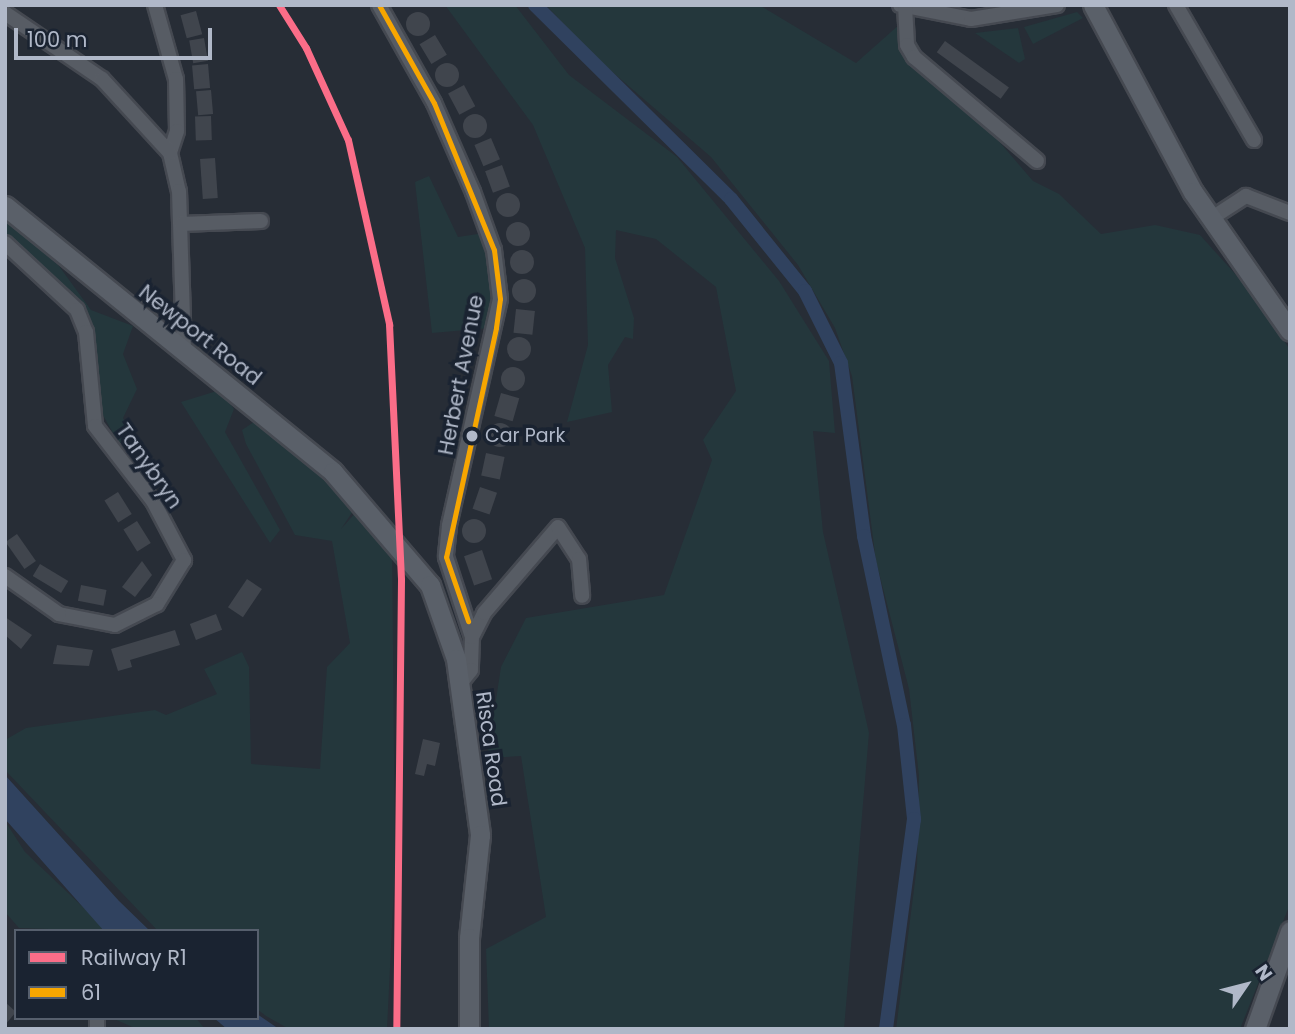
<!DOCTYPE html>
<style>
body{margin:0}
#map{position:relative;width:1295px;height:1034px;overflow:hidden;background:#272d36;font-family:Poppins,sans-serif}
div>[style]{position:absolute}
.green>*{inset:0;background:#24373c}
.water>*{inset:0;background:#30425f}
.canal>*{height:14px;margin:-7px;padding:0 7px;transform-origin:7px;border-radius:7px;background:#30425f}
.building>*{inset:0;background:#40454d;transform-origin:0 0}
.round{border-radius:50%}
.roads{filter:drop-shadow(2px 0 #454951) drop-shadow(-2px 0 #454951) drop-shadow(0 2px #454951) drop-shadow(0 -2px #454951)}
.street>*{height:14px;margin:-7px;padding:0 7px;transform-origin:7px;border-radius:7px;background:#575c64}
.secondary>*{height:19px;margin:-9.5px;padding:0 9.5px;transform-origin:9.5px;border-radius:9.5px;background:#5a6069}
.bus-1>*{height:5px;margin:-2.5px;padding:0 2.5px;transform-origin:2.5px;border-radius:2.5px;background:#f7a600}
.rail-1>*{height:7px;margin:-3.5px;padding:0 3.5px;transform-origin:3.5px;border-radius:3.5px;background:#fb6d88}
.dots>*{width:19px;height:19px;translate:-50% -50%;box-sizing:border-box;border:4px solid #1a2331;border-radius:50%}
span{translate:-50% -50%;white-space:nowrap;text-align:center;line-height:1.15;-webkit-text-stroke:7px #1a2331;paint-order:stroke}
.bus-label{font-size:19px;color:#b0b8c8}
.left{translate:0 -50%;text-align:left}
.street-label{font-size:21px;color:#b0b8c8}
.frame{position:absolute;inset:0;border:7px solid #b0b8c8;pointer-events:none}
.legend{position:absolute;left:14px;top:929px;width:245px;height:91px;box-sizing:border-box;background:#1a2331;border:2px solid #565f6d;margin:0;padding:9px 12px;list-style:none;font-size:21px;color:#b0b8c8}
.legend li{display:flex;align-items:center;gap:14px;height:35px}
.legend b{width:35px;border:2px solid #565f6d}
.north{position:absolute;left:1211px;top:950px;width:70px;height:70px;-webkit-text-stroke:5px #1a2331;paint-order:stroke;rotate:55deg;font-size:19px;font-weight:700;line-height:28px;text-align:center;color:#b0b8c8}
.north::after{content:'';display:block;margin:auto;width:24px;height:32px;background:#b0b8c8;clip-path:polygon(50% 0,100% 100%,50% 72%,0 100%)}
.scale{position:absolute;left:14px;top:28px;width:198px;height:32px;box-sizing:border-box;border:4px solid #b0b8c8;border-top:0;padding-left:9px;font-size:21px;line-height:24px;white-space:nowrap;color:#b0b8c8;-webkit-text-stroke:5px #1a2331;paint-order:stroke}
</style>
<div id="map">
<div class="green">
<div style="clip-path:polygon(445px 5px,515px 5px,569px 75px,677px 157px,779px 281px,829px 361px,835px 433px,813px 431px,823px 532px,869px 733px,844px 1029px,489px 1029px,486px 949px,546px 917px,521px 756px,487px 758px,501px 667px,526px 618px,664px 595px,712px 460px,703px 440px,736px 391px,716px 287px,656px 239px,616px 230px,615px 258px,634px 318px,633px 339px,625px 337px,608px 365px,612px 412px,567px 422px,588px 345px,585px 248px,533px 125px)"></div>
<div style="clip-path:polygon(546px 5px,759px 5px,856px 63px,900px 24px,908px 59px,965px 102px,1033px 181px,1059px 194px,1101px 234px,1155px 225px,1200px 235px,1256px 297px,1290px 350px,1290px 904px,1240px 1029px,896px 1029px,917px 866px,919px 776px,909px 689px,876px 561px,852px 376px,835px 328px,798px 265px,711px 157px,595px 57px)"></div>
<div style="clip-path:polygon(1077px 12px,1083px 18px,1033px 44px,1024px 27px)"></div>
<div style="clip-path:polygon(1018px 28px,1025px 59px,1019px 63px,975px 33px)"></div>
<div style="clip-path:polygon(429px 176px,458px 237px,484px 233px,493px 275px,489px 328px,432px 333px,415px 182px)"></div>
<div style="clip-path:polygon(5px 218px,59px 266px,91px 310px,133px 326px,123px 354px,137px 389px,123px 418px,132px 433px,119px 444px,99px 408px,93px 330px,74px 295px,5px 234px)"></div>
<div style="clip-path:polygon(220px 390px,234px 409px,225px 432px,280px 530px,270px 543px,181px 402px)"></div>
<div style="clip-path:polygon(258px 419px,355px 508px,341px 529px,357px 511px,392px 538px,395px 866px,387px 1029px,289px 1029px,266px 1016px,257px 1009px,257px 931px,158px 931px,5px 770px,5px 740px,26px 728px,155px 710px,166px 715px,217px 694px,204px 669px,242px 652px,249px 667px,251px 764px,320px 769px,327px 667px,350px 643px,332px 541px,295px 535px,246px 444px,242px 430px)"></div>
<div style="clip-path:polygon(5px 821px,25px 852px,108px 931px,19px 928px,5px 912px)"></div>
<div style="clip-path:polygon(112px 1018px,196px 1018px,205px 1029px,137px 1029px)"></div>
</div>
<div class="water">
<div style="clip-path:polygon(5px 775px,119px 901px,150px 931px,104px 931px,5px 819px)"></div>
<div style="clip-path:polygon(257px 1014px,279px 1029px,227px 1029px,214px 1018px)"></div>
</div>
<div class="canal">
<div style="left:535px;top:5px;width:276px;rotate:44.7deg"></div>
<div style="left:731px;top:199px;width:118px;rotate:51.2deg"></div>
<div style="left:805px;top:291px;width:80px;rotate:63.4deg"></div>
<div style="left:841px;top:363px;width:175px;rotate:82.4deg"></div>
<div style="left:864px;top:536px;width:193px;rotate:78.1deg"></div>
<div style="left:904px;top:725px;width:95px;rotate:83.9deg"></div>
<div style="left:914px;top:819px;width:212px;rotate:97.6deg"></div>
</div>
<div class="building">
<div style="left:196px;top:11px;width:24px;height:16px;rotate:75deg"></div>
<div class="round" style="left:406px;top:12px;width:24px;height:24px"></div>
<div style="left:435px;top:35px;width:23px;height:18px;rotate:59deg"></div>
<div style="left:204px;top:38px;width:23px;height:15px;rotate:80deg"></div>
<div style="left:945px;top:41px;width:79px;height:14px;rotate:36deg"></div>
<div class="round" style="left:435px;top:63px;width:24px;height:24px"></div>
<div style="left:208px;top:64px;width:24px;height:16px;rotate:85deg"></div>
<div style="left:464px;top:85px;width:24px;height:18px;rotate:62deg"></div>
<div style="left:211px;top:90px;width:24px;height:15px;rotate:85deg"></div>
<div class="round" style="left:463px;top:114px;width:24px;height:24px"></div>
<div style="left:211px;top:116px;width:24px;height:16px;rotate:88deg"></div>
<div style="left:491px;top:138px;width:23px;height:18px;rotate:67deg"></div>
<div style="left:215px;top:158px;width:40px;height:15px;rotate:86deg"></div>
<div style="left:502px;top:165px;width:23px;height:18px;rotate:70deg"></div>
<div class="round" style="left:496px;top:193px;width:24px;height:24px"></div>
<div class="round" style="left:506px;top:222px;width:24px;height:24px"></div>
<div class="round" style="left:510px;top:250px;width:24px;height:24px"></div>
<div class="round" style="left:512px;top:279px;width:24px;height:24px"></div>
<div style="left:516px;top:309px;width:19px;height:24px;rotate:6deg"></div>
<div class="round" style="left:507px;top:337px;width:24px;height:24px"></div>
<div class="round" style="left:501px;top:367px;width:24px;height:24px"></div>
<div style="left:501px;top:393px;width:19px;height:24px;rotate:16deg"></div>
<div class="round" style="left:488px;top:423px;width:24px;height:24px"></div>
<div style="left:486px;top:453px;width:19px;height:23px;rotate:12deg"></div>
<div style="left:480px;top:487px;width:18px;height:23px;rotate:19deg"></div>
<div style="left:118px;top:492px;width:26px;height:16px;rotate:58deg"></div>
<div class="round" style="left:462px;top:519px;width:24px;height:24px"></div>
<div style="left:137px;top:521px;width:26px;height:16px;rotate:58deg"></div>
<div style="left:17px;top:534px;width:33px;height:14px;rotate:55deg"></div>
<div style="left:482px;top:550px;width:31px;height:19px;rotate:71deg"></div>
<div style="clip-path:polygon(142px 561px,152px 575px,135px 597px,122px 587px)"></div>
<div style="left:40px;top:564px;width:33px;height:14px;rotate:31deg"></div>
<div style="left:247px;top:579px;width:18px;height:34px;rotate:34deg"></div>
<div style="left:81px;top:585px;width:26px;height:16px;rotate:11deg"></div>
<div style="left:216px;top:614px;width:17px;height:28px;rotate:69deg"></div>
<div style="clip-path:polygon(5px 617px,32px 635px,21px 649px,5px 635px)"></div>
<div style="clip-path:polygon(175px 630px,180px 645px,130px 660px,132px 667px,118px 671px,111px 649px)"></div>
<div style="clip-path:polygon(57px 645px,93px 650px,89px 666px,53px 664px)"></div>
<div style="clip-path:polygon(423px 739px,440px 743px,435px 766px,427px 764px,424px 776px,415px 774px)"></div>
<div style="clip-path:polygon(5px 1002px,16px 1012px,5px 1025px)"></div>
</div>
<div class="roads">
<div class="street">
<div style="left:155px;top:5px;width:77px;rotate:74.2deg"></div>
<div style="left:176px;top:79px;width:52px;rotate:88.9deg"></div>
<div style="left:177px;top:131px;width:23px;rotate:108deg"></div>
<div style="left:170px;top:153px;width:39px;rotate:77deg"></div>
<div style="left:179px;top:191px;width:159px;rotate:88.2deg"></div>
<div style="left:379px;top:5px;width:112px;rotate:60.7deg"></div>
<div style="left:434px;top:103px;width:97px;rotate:66.3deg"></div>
<div style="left:473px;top:192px;width:62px;rotate:70.1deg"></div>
<div style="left:494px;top:250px;width:49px;rotate:83deg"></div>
<div style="left:500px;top:299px;width:233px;rotate:102.7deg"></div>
<div style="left:449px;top:526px;width:31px;rotate:96deg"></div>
<div style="left:446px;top:557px;width:84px;rotate:72deg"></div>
<div style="left:472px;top:637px;width:33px;rotate:92deg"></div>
<div style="left:471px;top:670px;width:19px;rotate:129deg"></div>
<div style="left:900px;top:5px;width:72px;rotate:11.2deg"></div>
<div style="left:971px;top:19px;width:87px;rotate:-9.2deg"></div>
<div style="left:905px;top:5px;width:40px;rotate:87.1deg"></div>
<div style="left:907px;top:45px;width:14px;rotate:60deg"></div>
<div style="left:914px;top:57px;width:161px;rotate:40.2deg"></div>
<div style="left:1176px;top:5px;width:156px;rotate:60deg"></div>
<div style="left:5px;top:13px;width:117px;rotate:34.2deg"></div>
<div style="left:102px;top:79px;width:100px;rotate:47.4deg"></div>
<div style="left:1215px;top:216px;width:37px;rotate:-33deg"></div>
<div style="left:1246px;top:196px;width:47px;rotate:21.1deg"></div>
<div style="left:181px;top:224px;width:80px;rotate:-2.1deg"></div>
<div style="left:5px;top:243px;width:98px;rotate:42.9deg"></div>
<div style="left:77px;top:310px;width:24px;rotate:68deg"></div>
<div style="left:86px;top:332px;width:94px;rotate:84.5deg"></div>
<div style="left:95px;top:426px;width:95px;rotate:52.3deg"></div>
<div style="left:153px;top:501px;width:67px;rotate:62.3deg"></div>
<div style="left:184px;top:560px;width:52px;rotate:121.5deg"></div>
<div style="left:157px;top:604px;width:47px;rotate:153.4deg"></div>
<div style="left:115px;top:625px;width:57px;rotate:-168.9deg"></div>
<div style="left:59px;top:614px;width:66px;rotate:-144.9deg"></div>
<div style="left:472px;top:637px;width:27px;rotate:-63deg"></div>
<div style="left:484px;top:613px;width:113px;rotate:-49.3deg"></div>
<div style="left:558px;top:527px;width:38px;rotate:57deg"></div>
<div style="left:579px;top:559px;width:37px;rotate:85deg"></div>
<div style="left:97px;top:1029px;width:10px;rotate:-90deg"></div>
</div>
<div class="secondary">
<div style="left:1093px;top:5px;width:212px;rotate:61.9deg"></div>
<div style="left:1193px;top:192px;width:169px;rotate:55.1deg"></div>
<div style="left:5px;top:206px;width:422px;rotate:39deg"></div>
<div style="left:333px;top:472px;width:149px;rotate:49.4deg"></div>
<div style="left:430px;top:585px;width:78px;rotate:70.6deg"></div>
<div style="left:456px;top:659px;width:178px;rotate:82.2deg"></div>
<div style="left:480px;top:835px;width:104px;rotate:96.1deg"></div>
<div style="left:469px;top:938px;width:91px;rotate:90deg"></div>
<div style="left:1255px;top:1029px;width:104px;rotate:-70.3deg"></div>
</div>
</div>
<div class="bus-1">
<div style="left:379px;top:5px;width:112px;rotate:60.7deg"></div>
<div style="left:434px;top:103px;width:159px;rotate:67.8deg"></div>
<div style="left:494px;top:250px;width:49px;rotate:83deg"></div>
<div style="left:500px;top:299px;width:29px;rotate:98deg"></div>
<div style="left:496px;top:328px;width:234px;rotate:102.3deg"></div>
<div style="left:446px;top:557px;width:68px;rotate:71deg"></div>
</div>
<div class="rail-1">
<div style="left:279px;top:5px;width:51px;rotate:57.9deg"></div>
<div style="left:306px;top:48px;width:101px;rotate:65.5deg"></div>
<div style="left:348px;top:140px;width:189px;rotate:77.4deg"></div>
<div style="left:389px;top:324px;width:256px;rotate:87.3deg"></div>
<div style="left:401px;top:580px;width:449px;rotate:90.6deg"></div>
</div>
<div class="dots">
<div style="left:472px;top:436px;background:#b0b8c8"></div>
</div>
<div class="bus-label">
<span class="left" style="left:485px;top:436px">Car Park</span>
</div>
<div class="street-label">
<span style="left:200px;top:335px;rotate:38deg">Newport Road</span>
<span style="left:461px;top:375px;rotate:-79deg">Herbert Avenue</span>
<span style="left:149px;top:466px;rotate:55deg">Tanybryn</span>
<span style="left:491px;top:749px;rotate:82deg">Risca Road</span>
</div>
<div class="frame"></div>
<ul class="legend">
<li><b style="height:9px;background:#fb6d88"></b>Railway R1</li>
<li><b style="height:9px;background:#f7a600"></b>61</li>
</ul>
<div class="north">N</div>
<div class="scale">100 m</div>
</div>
